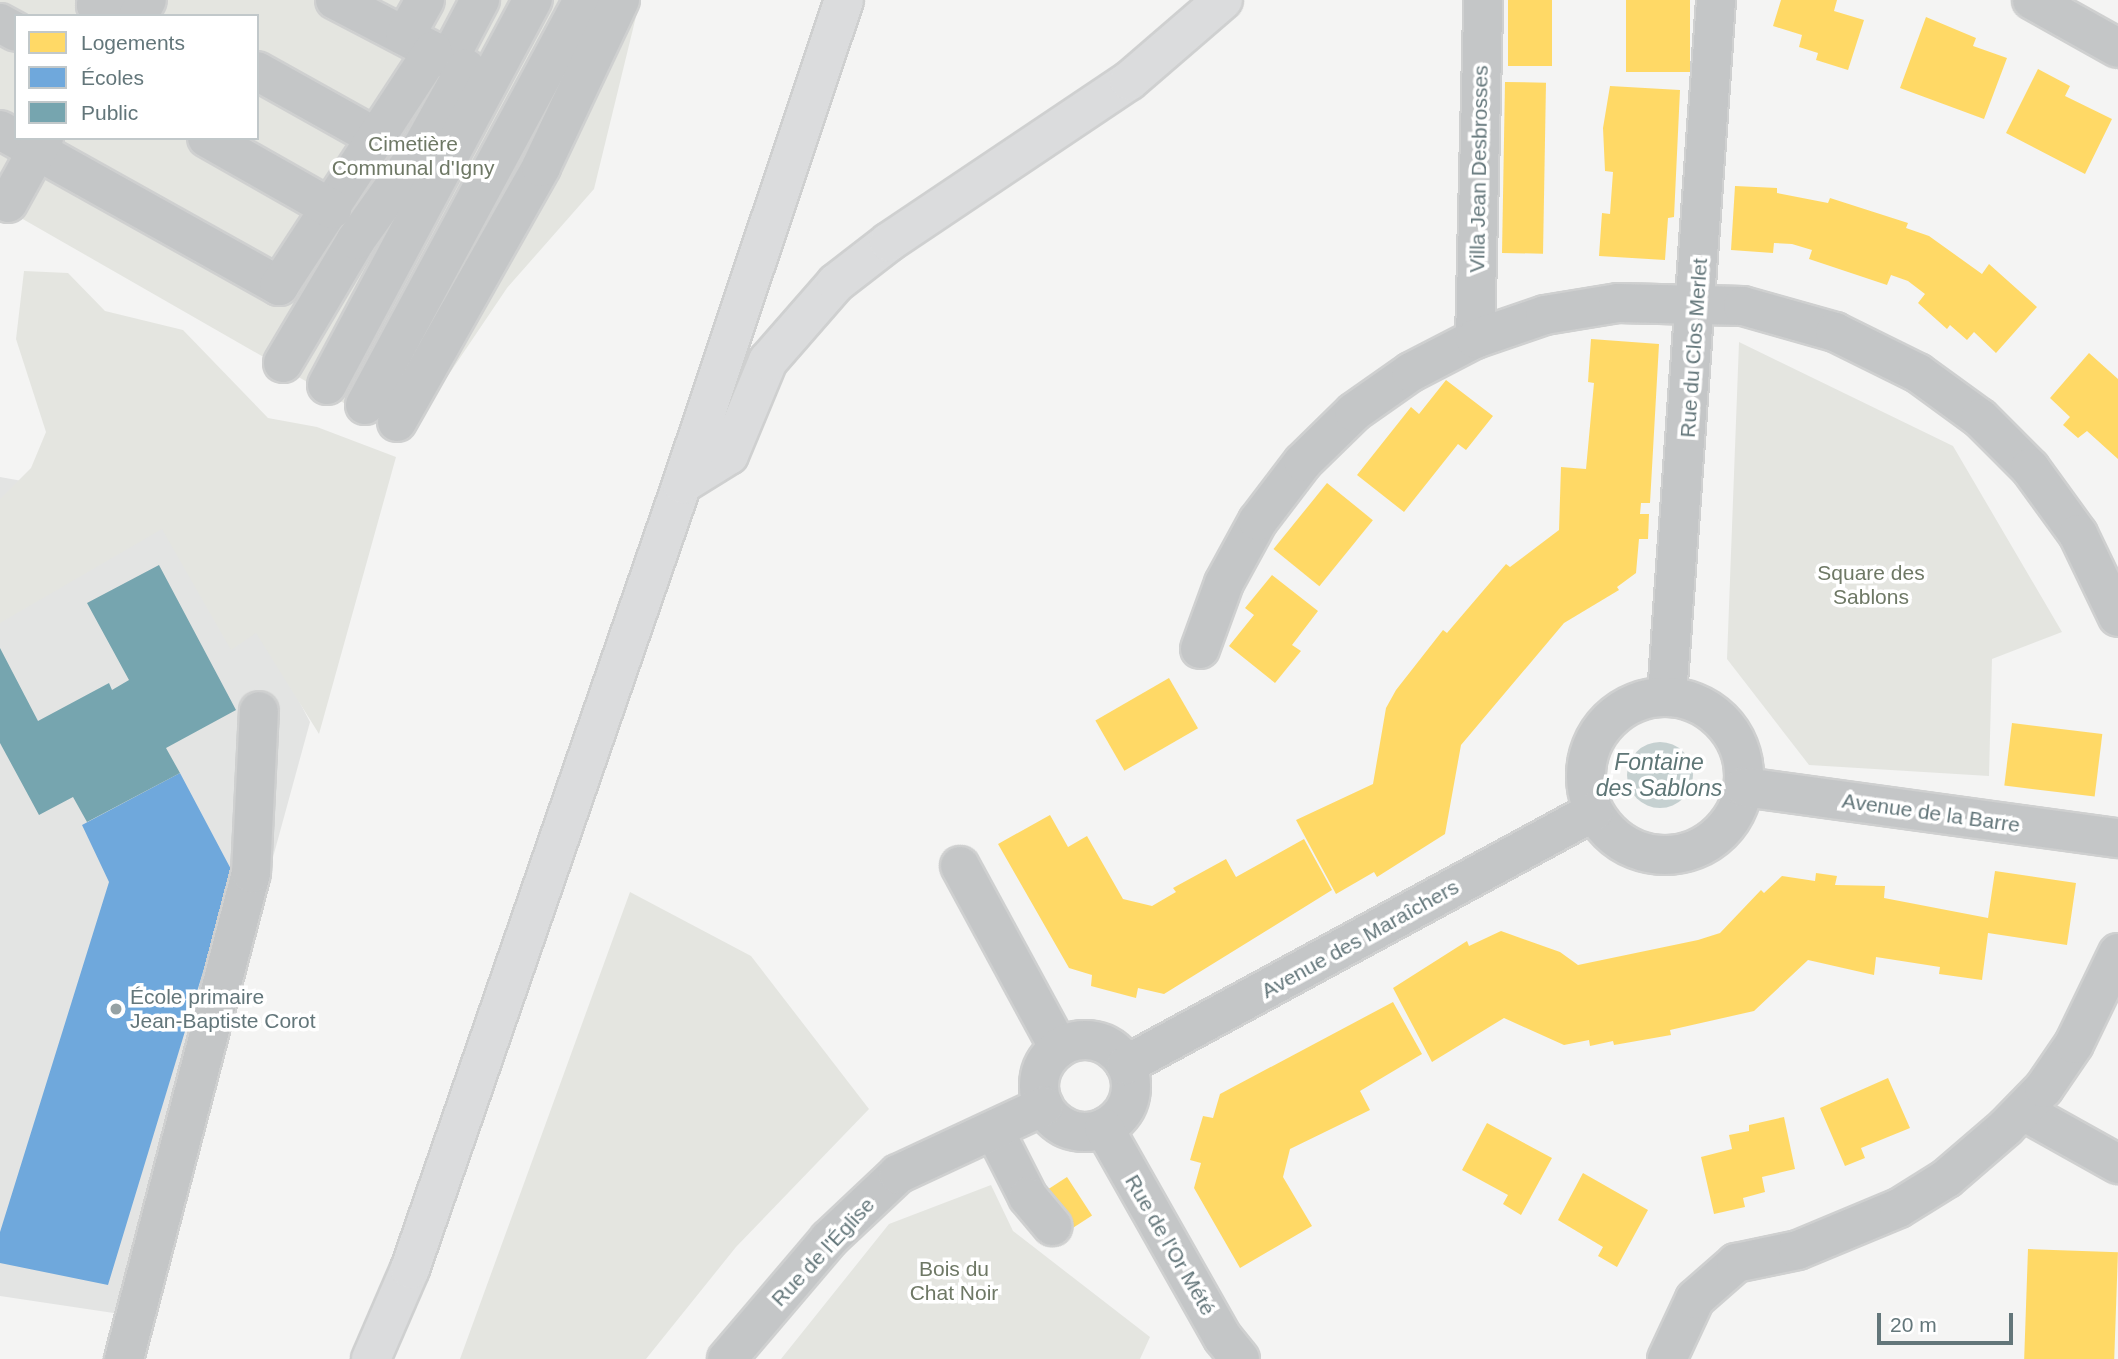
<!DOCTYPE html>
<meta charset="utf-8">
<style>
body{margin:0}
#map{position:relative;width:2118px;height:1359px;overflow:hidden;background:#f4f4f3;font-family:Arial,sans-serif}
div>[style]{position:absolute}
.built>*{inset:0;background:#e3e4e3}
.green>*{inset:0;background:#e4e5e0}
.water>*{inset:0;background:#c5d0d0}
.round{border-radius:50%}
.homes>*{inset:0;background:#ffd966;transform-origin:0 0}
.schools>*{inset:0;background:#6fa8dc}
.public>*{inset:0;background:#76a5af}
.roads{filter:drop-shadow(2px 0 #cfd0d0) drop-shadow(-2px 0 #cfd0d0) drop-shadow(0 2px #cfd0d0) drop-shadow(0 -2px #cfd0d0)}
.minor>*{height:38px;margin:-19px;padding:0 19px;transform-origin:19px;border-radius:19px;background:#c4c6c7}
.minor>.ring{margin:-19px;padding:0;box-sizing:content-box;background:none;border:38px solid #c4c6c7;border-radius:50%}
.major>*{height:38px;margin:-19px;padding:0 19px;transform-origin:19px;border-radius:19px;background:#dbdcdd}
.dots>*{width:19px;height:19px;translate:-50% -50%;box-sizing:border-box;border:4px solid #fff;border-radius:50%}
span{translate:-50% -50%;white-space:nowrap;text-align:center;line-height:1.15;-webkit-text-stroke:7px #fff;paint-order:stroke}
.park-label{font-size:21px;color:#6e7865}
.street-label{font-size:21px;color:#63767a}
.poi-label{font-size:21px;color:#63767a}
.left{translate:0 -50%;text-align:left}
.water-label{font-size:23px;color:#5e7676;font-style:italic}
.legend{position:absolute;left:14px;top:14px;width:245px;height:126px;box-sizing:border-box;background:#fff;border:2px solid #c1c8ca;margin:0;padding:9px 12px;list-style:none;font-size:21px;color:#63767a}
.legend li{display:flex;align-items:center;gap:14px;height:35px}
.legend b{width:35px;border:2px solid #c1c8ca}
.scale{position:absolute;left:1877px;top:1313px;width:136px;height:32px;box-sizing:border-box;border:4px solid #63767a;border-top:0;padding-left:9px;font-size:21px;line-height:24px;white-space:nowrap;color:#63767a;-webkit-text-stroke:5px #fff;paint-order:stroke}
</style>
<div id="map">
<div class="built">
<div style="clip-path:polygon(0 477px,200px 513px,310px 722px,147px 1318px,0 1296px)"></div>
</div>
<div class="green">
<div style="clip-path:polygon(evenodd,0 0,640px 0,594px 189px,507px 288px,414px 426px,398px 434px,0 206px,0 0,16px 16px,257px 16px,257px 138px,16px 138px,16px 16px)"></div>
<div style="clip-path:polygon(24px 271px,68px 273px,105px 311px,183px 330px,268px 418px,317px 427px,396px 457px,319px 734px,256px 633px,231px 650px,162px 529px,0 623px,0 499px,31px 468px,46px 432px,16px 339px)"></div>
<div style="clip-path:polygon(1739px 342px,1953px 446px,2062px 632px,1992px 659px,1989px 776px,1809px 765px,1727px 659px)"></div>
<div style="clip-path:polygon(630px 892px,751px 956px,869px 1109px,736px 1247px,646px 1359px,460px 1359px)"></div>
<div style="clip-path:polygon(991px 1185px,1013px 1231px,1150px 1337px,1140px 1359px,781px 1359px,889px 1224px)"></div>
</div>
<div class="water">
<div class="round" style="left:1627px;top:742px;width:66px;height:66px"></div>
</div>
<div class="homes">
<div style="left:1508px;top:0;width:44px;height:66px"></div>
<div style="left:1626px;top:0;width:64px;height:72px"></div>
<div style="clip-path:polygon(1781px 0,1837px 0,1834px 11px,1864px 20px,1848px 70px,1816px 60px,1818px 53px,1799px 47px,1802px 35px,1773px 26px)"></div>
<div style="clip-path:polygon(1926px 17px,1976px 38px,1973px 46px,2007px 58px,1984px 119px,1900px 88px)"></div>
<div style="clip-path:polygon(2038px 69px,2070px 86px,2065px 96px,2112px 119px,2085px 174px,2006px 133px)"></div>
<div style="left:1505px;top:82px;width:41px;height:171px;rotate:1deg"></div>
<div style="clip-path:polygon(1610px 86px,1680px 90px,1674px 217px,1668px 218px,1665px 260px,1599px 256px,1602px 213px,1610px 214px,1613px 172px,1605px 171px,1603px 128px)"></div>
<div style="clip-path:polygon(1735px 186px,1777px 188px,1777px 193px,1828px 203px,1830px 198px,1908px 223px,1906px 228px,1929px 236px,1982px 274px,1989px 264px,2037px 307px,1996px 353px,1974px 332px,1967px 340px,1950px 325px,1947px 329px,1918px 303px,1925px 294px,1908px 281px,1891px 275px,1887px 285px,1809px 259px,1812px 250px,1792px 244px,1774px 243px,1773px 253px,1731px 250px)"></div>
<div style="clip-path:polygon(1591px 339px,1659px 344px,1650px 503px,1641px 503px,1640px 514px,1649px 514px,1648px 539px,1639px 539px,1636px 573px,1617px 587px,1619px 590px,1564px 623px,1461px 745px,1445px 834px,1377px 877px,1374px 872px,1336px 894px,1296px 820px,1373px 784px,1386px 708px,1396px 690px,1443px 630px,1447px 633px,1506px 564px,1510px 567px,1559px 530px,1561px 467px,1586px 469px,1594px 383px,1588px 382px)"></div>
<div style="clip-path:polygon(2089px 353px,2118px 379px,2118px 459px,2087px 431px,2078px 438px,2063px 425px,2070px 417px,2050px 398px)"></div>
<div style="clip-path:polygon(1446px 380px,1493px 416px,1466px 450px,1458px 444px,1404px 512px,1357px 475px,1411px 407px,1419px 414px)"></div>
<div style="left:1327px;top:483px;width:59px;height:85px;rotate:39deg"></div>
<div style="clip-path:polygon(1272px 575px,1318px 611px,1292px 645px,1301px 651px,1275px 683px,1229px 646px,1254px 615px,1245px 608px)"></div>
<div style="left:1169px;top:678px;width:58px;height:85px;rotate:60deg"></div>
<div style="left:2012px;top:723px;width:91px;height:63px;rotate:7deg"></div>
<div style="clip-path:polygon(1050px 815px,1068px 847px,1087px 836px,1123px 899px,1152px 906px,1176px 892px,1173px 888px,1226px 859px,1236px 877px,1304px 839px,1332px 890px,1164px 994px,1138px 988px,1136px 998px,1091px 986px,1092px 975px,1069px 968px,998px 844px)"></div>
<div style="clip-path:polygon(1995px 871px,2076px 883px,2067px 945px,1988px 933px,1982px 980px,1939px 974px,1940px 967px,1876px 957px,1874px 975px,1808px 960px,1754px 1011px,1670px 1030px,1671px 1035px,1614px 1045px,1613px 1041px,1590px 1046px,1589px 1040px,1564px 1045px,1504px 1018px,1432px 1062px,1393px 988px,1467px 941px,1469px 946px,1501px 931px,1560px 952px,1578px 965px,1698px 940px,1720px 933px,1761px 890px,1764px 893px,1782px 876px,1815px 881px,1816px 873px,1837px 876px,1835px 885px,1885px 886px,1884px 898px,1988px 918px)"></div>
<div style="clip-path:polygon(1393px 1002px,1422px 1054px,1360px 1091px,1370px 1110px,1290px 1149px,1283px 1177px,1312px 1226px,1240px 1268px,1194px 1188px,1201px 1163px,1190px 1160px,1203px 1116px,1213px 1118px,1220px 1094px)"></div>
<div style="clip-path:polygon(1888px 1078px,1910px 1128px,1861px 1148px,1865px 1158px,1845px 1166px,1820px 1108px)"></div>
<div style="clip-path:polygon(1784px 1117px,1795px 1169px,1762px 1177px,1765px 1192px,1743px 1198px,1745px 1207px,1714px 1214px,1701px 1157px,1732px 1149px,1729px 1135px,1749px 1131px,1749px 1125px)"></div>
<div style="clip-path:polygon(1487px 1123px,1552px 1158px,1521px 1215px,1503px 1204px,1508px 1195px,1462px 1170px)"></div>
<div style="clip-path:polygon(1583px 1173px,1648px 1210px,1617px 1267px,1598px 1256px,1603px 1247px,1558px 1220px)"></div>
<div style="left:1067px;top:1177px;width:46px;height:29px;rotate:57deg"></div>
<div style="left:2028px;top:1249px;width:90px;height:110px;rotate:2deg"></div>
</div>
<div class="schools">
<div style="clip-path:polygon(180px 773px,233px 873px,108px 1285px,0 1263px,0 1232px,109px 882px,82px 825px)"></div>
</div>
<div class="public">
<div style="clip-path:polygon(159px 565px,236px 710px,166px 748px,180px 773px,87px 822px,73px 797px,39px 815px,0 743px,0 648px,38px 721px,109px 683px,112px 690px,129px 680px,87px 603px)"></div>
</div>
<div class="roads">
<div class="minor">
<div style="left:99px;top:0;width:6px;rotate:121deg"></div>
<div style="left:96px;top:5px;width:24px;rotate:28deg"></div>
<div style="left:335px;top:0;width:134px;rotate:27.5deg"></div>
<div style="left:2032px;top:0;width:98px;rotate:29.2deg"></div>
<div style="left:138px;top:16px;width:18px;rotate:-61deg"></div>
<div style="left:0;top:23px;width:18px;rotate:29deg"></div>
<div style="left:405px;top:36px;width:41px;rotate:-60.9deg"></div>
<div style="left:449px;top:59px;width:67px;rotate:-62.3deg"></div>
<div style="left:257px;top:71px;width:137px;rotate:29.2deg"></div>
<div style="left:0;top:130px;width:320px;rotate:29.2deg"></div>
<div style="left:279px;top:286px;width:281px;rotate:-56.8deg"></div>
<div style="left:207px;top:138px;width:144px;rotate:29.6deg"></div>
<div style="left:8px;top:203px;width:74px;rotate:-61deg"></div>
<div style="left:1475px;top:339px;width:339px;rotate:-88.6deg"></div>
<div style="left:283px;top:363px;width:143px;rotate:-59.3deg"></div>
<div style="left:356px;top:240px;width:114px;rotate:-54.6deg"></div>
<div style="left:422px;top:147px;width:90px;rotate:-60.9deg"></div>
<div style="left:327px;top:385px;width:437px;rotate:-61.9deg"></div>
<div style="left:365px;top:405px;width:460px;rotate:-61.7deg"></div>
<div style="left:397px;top:422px;width:293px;rotate:-60.5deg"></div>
<div style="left:541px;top:167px;width:185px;rotate:-64.7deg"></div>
<div style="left:1200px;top:649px;width:70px;rotate:-70deg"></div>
<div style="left:1224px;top:583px;width:71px;rotate:-61.3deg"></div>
<div style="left:1258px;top:521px;width:74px;rotate:-52.7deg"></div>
<div style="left:1303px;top:462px;width:71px;rotate:-44.4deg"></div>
<div style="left:1354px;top:412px;width:70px;rotate:-35.1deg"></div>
<div style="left:1411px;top:372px;width:72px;rotate:-27.3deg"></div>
<div style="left:1475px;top:339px;width:74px;rotate:-18.9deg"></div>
<div style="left:1545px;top:315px;width:74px;rotate:-9.3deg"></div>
<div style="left:1618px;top:303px;width:125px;rotate:1.4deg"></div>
<div style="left:1743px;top:306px;width:96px;rotate:15.8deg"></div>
<div style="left:1835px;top:332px;width:93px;rotate:26.3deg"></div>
<div style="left:1918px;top:373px;width:77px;rotate:36deg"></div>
<div style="left:1980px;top:418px;width:71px;rotate:45deg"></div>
<div style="left:2030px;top:468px;width:82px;rotate:54deg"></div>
<div style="left:2078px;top:534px;width:92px;rotate:64.3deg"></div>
<div style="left:1667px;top:696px;width:698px;rotate:-85.97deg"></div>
<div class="ring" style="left:1586px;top:697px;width:120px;height:120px"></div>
<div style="left:1744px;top:787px;width:377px;rotate:7.8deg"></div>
<div style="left:960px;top:866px;width:207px;rotate:61.5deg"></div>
<div class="ring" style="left:1039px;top:1040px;width:54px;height:54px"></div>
<div style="left:1126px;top:1065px;width:531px;rotate:-28.45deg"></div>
<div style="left:2023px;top:1111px;width:109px;rotate:29.2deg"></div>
<div style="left:1104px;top:1128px;width:241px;rotate:60.5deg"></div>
<div style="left:1223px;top:1338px;width:27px;rotate:51deg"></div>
<div style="left:994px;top:1130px;width:75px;rotate:63.1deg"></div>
<div style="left:1028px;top:1197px;width:38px;rotate:50deg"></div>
<div style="left:124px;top:1359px;width:502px;rotate:-75.36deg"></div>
<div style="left:251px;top:873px;width:162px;rotate:-87.2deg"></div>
<div style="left:727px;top:1359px;width:157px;rotate:-49.6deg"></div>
<div style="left:829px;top:1239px;width:95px;rotate:-43.3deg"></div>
<div style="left:898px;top:1174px;width:161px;rotate:-25deg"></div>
<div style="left:1667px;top:1359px;width:66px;rotate:-65deg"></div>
<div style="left:1695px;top:1299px;width:55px;rotate:-41.3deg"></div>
<div style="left:1736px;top:1263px;width:63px;rotate:-11.8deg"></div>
<div style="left:1798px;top:1250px;width:109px;rotate:-22.6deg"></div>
<div style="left:1899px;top:1208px;width:57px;rotate:-32deg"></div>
<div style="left:1947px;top:1178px;width:78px;rotate:-40.8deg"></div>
<div style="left:2006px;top:1127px;width:54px;rotate:-45.7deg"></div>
<div style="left:2044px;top:1088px;width:53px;rotate:-55.7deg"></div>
<div style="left:2074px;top:1044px;width:101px;rotate:-64.2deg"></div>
</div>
<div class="major">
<div style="left:682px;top:484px;width:55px;rotate:-31.7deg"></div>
<div style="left:729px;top:455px;width:102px;rotate:-67.5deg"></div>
<div style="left:768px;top:361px;width:103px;rotate:-48.9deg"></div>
<div style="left:836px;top:283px;width:67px;rotate:-37.7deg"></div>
<div style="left:889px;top:242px;width:289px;rotate:-33.9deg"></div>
<div style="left:1129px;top:81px;width:124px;rotate:-40.8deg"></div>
<div style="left:371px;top:1359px;width:98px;rotate:-66.6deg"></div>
<div style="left:410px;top:1269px;width:831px;rotate:-70.89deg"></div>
<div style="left:682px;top:484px;width:510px;rotate:-71.49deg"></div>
</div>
</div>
<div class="dots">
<div style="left:116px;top:1009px;background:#96a2a4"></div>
</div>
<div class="park-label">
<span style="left:413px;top:156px">Cimetière<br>Communal d'Igny</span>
<span style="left:1871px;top:585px">Square des<br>Sablons</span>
<span style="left:954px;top:1281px">Bois du<br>Chat Noir</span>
</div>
<div class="street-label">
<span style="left:1479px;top:169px;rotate:-89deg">Villa Jean Desbrosses</span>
<span style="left:1694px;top:348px;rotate:-86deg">Rue du Clos Merlet</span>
<span style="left:1931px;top:813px;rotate:8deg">Avenue de la Barre</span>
<span style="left:1360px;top:939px;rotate:-29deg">Avenue des Maraîchers</span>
<span style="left:1170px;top:1245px;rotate:60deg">Rue de l'Or Mété</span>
<span style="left:823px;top:1252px;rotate:-47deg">Rue de l'Église</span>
</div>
<div class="poi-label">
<span class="left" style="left:130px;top:1009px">École primaire<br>Jean-Baptiste Corot</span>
</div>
<div class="water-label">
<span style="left:1659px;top:775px">Fontaine<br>des Sablons</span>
</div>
<ul class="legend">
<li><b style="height:19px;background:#ffd966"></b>Logements</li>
<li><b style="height:19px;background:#6fa8dc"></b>Écoles</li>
<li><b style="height:19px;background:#76a5af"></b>Public</li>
</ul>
<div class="scale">20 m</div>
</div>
